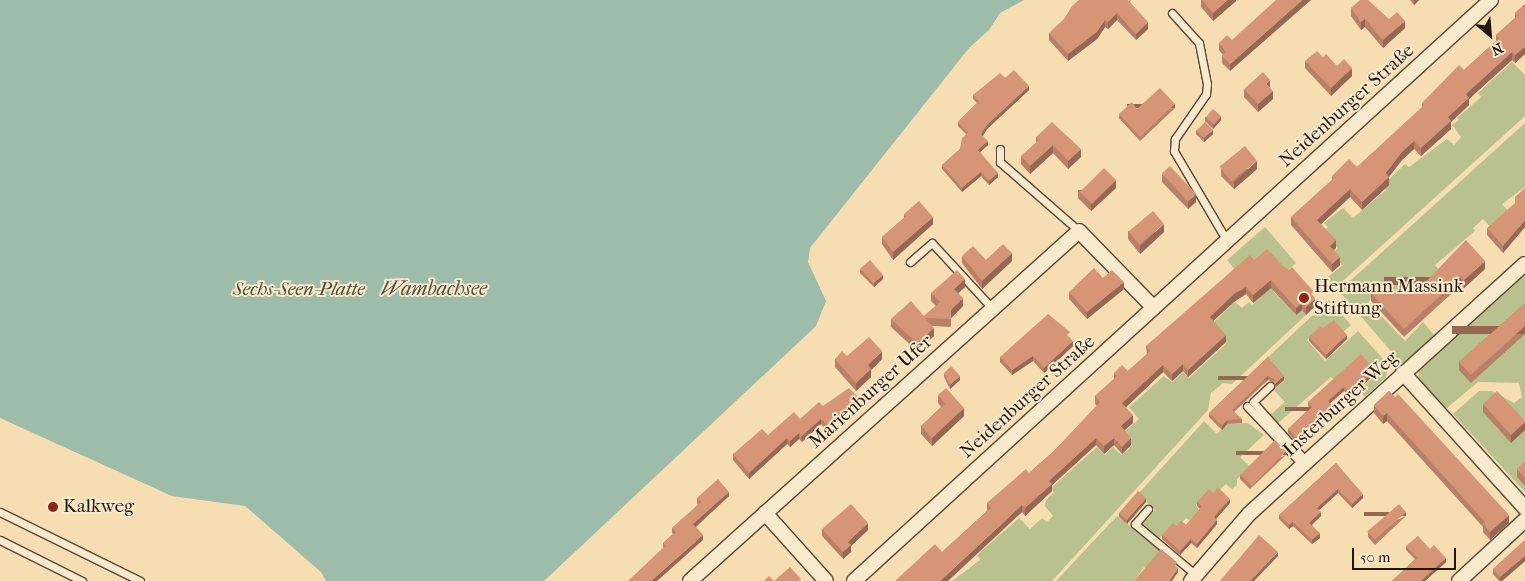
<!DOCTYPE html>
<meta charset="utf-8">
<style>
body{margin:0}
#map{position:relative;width:1525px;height:581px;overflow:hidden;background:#f6ddb2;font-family:"IM FELL French Canon",serif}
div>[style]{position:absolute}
.green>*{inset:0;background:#b9c28e}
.water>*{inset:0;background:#9dbcaa}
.roads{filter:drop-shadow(1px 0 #574838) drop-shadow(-1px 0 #574838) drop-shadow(0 1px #574838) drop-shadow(0 -1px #574838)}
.lane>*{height:7px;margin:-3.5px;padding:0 3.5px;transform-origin:3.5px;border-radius:3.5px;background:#f9e9cd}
.street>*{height:14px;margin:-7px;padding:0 7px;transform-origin:7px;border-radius:7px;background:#f9e9cd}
.wall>*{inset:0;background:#b88066}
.shaded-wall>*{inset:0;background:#966853;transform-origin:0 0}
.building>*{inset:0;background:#d69577;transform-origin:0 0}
.dots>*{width:14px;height:14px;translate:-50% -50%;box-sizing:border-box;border:2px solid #f9e9cd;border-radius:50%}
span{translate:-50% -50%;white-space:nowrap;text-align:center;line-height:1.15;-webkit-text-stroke:4px #f9e9cd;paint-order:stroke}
.street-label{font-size:19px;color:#22170f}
.poi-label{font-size:19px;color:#22170f}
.left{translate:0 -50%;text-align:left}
.park-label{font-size:19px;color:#4f4a35;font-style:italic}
.water-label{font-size:20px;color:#4d5145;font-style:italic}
.north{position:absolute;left:1465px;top:10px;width:50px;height:50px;-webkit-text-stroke:4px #f9e9cd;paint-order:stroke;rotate:153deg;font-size:14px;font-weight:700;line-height:20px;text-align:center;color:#22170f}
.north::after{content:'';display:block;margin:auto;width:18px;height:22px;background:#22170f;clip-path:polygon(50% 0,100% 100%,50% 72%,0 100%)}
.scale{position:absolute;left:1352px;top:548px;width:104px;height:22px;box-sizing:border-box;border:2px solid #22170f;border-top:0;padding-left:6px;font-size:15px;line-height:18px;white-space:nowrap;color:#22170f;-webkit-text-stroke:4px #f9e9cd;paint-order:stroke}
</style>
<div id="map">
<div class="green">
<div style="clip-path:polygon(1512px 62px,1525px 75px,1525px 116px,1335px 288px,1327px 278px,1343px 265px,1332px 254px,1338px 248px,1323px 231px,1328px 227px,1324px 223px,1343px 208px,1353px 218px,1386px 190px,1382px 186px,1405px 164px,1409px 167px,1447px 139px,1454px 145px,1461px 137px,1452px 125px,1459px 120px,1457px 118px,1481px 97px,1478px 93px)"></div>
<div style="clip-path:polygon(1525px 123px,1525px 187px,1502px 204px,1510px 213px,1491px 228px,1483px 219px,1473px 228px,1475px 231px,1435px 265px,1440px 271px,1414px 313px,1382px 289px,1368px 302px,1405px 341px,1423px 322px,1435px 336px,1402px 364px,1339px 291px)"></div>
<div style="clip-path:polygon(1265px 227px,1296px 263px,1283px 275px,1237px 272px,1227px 260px)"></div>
<div style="clip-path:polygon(1525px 275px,1525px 492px,1453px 414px,1479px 391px,1492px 391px,1514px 403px,1522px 397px,1519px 383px,1478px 382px,1447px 408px,1442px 408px,1418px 381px,1419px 371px)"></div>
<div style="clip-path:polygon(1274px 282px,1278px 285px,1273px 291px,1296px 315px,1302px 310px,1306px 315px,1232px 384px,1223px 383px,1211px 393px,1208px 410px,1052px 581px,952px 581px,980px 560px,977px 555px,1019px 518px,1030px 529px,1042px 518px,1047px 522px,1053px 516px,1045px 506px,1046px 500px,1054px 492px,1051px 488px,1097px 447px,1105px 455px,1113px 447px,1121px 455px,1128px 450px,1132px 445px,1122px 434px,1139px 419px,1129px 407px,1164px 376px,1172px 382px,1183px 372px,1189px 378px,1227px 343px,1211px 325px,1235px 302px,1242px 308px,1249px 302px,1252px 305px)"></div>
<div style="clip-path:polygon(1329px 300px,1351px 325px,1343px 332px,1321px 328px,1307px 340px,1325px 361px,1358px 331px,1385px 361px,1388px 367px,1386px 377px,1365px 397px,1359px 390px,1377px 374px,1361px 356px,1342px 388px,1331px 377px,1277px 424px,1270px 415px,1285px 402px,1274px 390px,1285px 380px,1266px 359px)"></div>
<div style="clip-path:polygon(1204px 421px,1217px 434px,1227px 424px,1248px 423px,1264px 435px,1240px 457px,1250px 467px,1237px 479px,1237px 485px,1232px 489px,1226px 484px,1214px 494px,1207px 492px,1196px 505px,1199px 510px,1190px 520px,1186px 518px,1176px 529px,1171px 526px,1159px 539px,1142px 525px,1155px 510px,1138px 494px)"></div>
<div style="clip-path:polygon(1117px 516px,1162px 551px,1148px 570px,1144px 567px,1134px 581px,1056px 581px)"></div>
</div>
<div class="water">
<div style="clip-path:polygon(0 0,1024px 0,1000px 13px,989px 30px,969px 48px,810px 248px,808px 262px,826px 301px,816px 326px,544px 581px,326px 581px,321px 572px,245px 506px,172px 496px,0 418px)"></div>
</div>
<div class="roads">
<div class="lane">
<div style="left:1172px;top:13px;width:40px;rotate:48deg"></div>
<div style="left:1199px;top:43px;width:42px;rotate:79deg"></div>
<div style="left:1207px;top:84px;width:10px;rotate:96deg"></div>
<div style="left:1206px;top:94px;width:55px;rotate:124.6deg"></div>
<div style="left:1175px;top:139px;width:12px;rotate:95deg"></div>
<div style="left:1174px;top:151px;width:104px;rotate:59.5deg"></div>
<div style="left:1000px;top:149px;width:13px;rotate:90deg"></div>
<div style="left:1000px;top:162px;width:105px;rotate:41.1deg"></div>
<div style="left:910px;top:262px;width:29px;rotate:-41deg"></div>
<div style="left:932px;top:243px;width:88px;rotate:47.3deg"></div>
<div style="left:1270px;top:386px;width:23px;rotate:137deg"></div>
<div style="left:1253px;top:402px;width:79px;rotate:48.1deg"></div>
<div style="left:1247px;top:406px;width:80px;rotate:46.5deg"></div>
<div style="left:1148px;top:509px;width:20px;rotate:131deg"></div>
<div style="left:1135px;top:524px;width:80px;rotate:39.9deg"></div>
<div style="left:0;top:512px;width:156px;rotate:26.2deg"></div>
<div style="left:0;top:540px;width:92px;rotate:26.6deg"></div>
</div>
<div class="street">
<div style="left:1403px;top:373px;width:182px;rotate:47.9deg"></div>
<div style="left:765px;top:513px;width:91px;rotate:48.1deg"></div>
<div style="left:690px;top:581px;width:523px;rotate:-41.98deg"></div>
<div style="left:1079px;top:231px;width:107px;rotate:45.8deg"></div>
<div style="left:854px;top:581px;width:862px;rotate:-42.37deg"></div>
<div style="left:1191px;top:581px;width:89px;rotate:-49.1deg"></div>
<div style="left:1249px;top:514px;width:372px;rotate:-42.2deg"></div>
<div style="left:1459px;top:581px;width:90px;rotate:-42.7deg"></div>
</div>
</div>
<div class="wall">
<div style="clip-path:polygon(1131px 0,1130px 2px,1148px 29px,1136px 40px,1117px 20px,1108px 29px,1105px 27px,1097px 39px,1068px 61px,1049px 40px,1049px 33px)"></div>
<div style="clip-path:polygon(1201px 0,1236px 0,1236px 1px,1213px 21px,1201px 7px)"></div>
<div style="clip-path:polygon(1410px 0,1419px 0,1414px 5px)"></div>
<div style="clip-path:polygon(1525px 4px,1525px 54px,1515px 63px,1512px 60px,1469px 99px,1469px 105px,1451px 122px,1451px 129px,1421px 156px,1414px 149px,1402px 160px,1389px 177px,1389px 185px,1362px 210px,1350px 197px,1321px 224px,1336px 248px,1334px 250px,1340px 265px,1332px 272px,1291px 225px,1291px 217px,1332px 180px,1332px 176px,1357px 167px,1422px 108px,1422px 103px,1464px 70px,1496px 41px,1496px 35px,1515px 18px,1515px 13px)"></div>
<div style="clip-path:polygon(1351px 8px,1405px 28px,1383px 48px,1365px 27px,1361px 30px,1351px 16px)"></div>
<div style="clip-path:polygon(1232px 40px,1230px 71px,1222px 63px,1222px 56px,1223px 55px,1219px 50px,1219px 43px)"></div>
<div style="clip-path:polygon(1323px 57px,1352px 76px,1331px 96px,1305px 68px,1305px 61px)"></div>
<div style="clip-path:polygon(1005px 78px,1029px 90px,987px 129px,983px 136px,988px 145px,980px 152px,998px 177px,989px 185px,981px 176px,962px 192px,942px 169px,942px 165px,960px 149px,966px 134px,958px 126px,958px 122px,977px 103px,973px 99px,973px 95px)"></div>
<div style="clip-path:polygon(1270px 88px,1273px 99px,1258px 112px,1244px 97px,1244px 89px)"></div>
<div style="clip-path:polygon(1175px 108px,1140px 141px,1119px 118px,1119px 114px,1137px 109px)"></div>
<div style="clip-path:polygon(1205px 117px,1221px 120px,1213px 129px,1205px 121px)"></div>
<div style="clip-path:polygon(1196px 130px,1213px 134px,1204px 142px,1196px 134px)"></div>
<div style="clip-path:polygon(1036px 137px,1081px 157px,1068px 169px,1053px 153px,1030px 174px,1021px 164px,1021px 156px,1036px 143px)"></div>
<div style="clip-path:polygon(1221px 168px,1257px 169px,1234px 189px,1221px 176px)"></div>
<div style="clip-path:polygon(1162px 174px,1196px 202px,1188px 209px,1162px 182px)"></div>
<div style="clip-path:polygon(1116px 188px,1091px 211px,1078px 198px,1078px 190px)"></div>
<div style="clip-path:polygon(904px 214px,933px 224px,893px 260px,882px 244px,882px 237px,904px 218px)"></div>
<div style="clip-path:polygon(1525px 227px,1503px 253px,1487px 235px,1487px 228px)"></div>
<div style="clip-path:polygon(1128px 231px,1164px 232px,1140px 254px,1128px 239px)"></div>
<div style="clip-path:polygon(962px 256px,986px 260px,1012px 261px,982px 289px,962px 263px)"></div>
<div style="clip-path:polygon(1254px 260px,1283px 266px,1314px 297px,1315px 306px,1306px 315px,1302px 310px,1296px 315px,1271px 288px,1253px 303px,1246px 294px,1234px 302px,1213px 321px,1226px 342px,1188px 377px,1183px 371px,1172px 381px,1163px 372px,1126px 407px,1133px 423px,1125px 430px,1131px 445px,1122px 454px,1114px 445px,1104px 454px,1096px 445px,1052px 485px,1052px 491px,1025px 516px,1022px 512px,942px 552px,987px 511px,987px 503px,1029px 473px,1054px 451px,1097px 406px,1095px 404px,1095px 396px,1114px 379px,1114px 373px,1128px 371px,1147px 354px,1146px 346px)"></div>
<div style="clip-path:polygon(860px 269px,883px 279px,874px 287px,860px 273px)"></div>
<div style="clip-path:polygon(1485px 269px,1464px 288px,1461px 285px,1404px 337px,1371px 301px,1371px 293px,1392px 295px,1416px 292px)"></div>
<div style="clip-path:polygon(1103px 278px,1124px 289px,1087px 319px,1069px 299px,1069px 292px)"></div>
<div style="clip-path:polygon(965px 287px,958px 293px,963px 306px,951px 318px,951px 327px,932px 326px,934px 336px,917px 351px,891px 327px,891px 319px,924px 316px,936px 306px,931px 301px,931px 293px)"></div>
<div style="clip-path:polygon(1525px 303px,1525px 334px,1471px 383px,1459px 370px,1459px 362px)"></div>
<div style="clip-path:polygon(1323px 328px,1347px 339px,1326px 359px,1309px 341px,1309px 337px)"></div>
<div style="clip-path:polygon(1070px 337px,1070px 338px,1073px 346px,1044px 373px,1033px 361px,1012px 375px,1000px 362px,1000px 357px)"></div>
<div style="clip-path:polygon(847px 356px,882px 359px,871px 370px,871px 377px,856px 391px,835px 367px,835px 359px)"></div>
<div style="clip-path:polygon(1268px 357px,1284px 380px,1275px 388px,1274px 383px,1268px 380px,1234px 412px,1242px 419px,1242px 423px,1227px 424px,1222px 430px,1209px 417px,1209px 413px)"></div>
<div style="clip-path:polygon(944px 373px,960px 380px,950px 389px,944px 377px)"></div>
<div style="clip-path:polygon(1375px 374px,1350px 397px,1344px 391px,1330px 403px,1334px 411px,1298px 444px,1288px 433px,1288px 429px,1310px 408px,1308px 406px,1308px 402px)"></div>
<div style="clip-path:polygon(1389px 391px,1509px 523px,1490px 540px,1483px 532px,1483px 527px,1387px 421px,1383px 424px,1374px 413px,1374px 405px)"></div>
<div style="clip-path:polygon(938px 395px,964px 416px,932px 446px,921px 434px,921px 426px,941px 407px,938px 403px)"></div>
<div style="clip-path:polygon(858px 403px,827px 431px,821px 424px,802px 442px,799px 439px,790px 447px,787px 444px,749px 479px,733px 460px,733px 454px,800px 419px,823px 406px)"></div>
<div style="clip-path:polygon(1483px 404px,1525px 421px,1511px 443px,1483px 412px)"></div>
<div style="clip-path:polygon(1286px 455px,1250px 489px,1240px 479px,1240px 475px)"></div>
<div style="clip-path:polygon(1525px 462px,1525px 486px,1517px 477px,1517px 469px)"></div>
<div style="clip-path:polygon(1336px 463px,1363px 498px,1352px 508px,1338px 493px,1319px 510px,1321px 516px,1312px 525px,1320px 538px,1312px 544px,1293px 526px,1289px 529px,1279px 519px,1279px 515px)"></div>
<div style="clip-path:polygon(1213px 493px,1230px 503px,1216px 519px,1217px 524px,1197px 548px,1191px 543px,1180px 555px,1162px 539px,1162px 535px,1177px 526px,1186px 525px,1200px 509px,1197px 506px,1197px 502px)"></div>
<div style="clip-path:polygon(729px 496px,696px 527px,703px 540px,663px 548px,663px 543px,673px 534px,672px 533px,672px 528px,698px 505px,697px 503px,697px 498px)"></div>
<div style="clip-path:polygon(1146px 502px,1127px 524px,1119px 517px,1119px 513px)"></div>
<div style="clip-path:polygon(1406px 516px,1375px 545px,1368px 537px,1368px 533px)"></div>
<div style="clip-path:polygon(822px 529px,868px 530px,851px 546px,851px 552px,843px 559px,822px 536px)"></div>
<div style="clip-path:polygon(1525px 540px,1525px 561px,1502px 581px,1499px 581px,1493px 574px,1493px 569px)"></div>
<div style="clip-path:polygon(1406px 546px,1430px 549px,1446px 562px,1425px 581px,1392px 581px,1415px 559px,1406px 550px)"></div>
</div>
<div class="shaded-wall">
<div style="clip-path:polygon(1228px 0,1236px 0,1236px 1px,1213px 21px,1213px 13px)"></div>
<div style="clip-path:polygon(1302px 0,1311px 0,1230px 71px,1230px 64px)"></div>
<div style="clip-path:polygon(1414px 0,1419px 0,1414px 5px)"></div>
<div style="clip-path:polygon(1117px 13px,1117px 20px,1108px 29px,1108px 22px)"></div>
<div style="clip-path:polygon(1365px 19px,1365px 27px,1361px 30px,1361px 22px)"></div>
<div style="clip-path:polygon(1105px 20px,1105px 27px,1097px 39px,1068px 61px,1068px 54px)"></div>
<div style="clip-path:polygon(1405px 21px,1405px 28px,1383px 48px,1383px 40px)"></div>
<div style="clip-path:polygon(1148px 22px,1148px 29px,1136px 40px,1136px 34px)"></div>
<div style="clip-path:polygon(1525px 47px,1525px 54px,1515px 63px,1515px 55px)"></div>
<div style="clip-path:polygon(1512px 52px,1512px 60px,1469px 99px,1469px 105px,1451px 122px,1451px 129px,1421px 156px,1421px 148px,1448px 117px,1466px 94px)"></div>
<div style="clip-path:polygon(1352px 68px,1352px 76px,1331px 96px,1331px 88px)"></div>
<div style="clip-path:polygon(1270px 80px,1270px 88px,1266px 84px)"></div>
<div style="clip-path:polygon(1029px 86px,1029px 90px,987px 129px,981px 138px,981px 134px,987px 125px)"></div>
<div style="clip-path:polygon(1273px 91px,1273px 99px,1258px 112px,1258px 104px)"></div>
<div style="left:1175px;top:104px;width:4px;height:48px;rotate:90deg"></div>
<div style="clip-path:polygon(1221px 116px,1221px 120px,1213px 129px,1213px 124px)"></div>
<div style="clip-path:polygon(1213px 130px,1213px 134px,1204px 142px,1204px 138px)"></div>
<div style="clip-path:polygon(988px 141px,988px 145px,978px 154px,978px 150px)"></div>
<div style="clip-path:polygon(1414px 141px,1414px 149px,1402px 160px,1387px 179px,1389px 177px,1389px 185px,1362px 210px,1362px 202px,1402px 152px)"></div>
<div style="clip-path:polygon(1053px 145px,1053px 153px,1030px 174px,1030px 166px)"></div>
<div style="clip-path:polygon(1081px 149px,1081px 157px,1068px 169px,1068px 161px)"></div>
<div style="clip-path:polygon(1257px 161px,1257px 169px,1234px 189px,1234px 182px)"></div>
<div style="clip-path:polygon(981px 172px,981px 176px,962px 192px,962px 188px)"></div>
<div style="clip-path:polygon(998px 173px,998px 177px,989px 185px,989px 181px)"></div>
<div style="clip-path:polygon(1116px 180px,1116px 188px,1091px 211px,1091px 203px)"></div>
<div style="clip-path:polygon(1350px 189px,1350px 197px,1317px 228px,1317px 220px)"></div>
<div style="clip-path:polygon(1196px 194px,1196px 202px,1188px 209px,1188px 202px)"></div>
<div style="clip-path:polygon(933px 217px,933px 224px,893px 260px,893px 252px)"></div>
<div style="clip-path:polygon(1525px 220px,1525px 227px,1503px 253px,1503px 246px)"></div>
<div style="clip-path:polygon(1164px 224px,1164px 232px,1140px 254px,1140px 246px)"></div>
<div style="clip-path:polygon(1336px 240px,1336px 248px,1330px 254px,1330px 246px)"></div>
<div style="clip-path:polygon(1012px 253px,1012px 261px,982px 289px,982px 281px)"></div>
<div style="clip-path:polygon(1340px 257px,1340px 265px,1332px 272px,1332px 264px)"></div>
<div style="clip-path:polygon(1485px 261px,1485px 269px,1464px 288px,1464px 280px)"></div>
<div style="clip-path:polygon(883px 275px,883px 279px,874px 287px,874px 283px)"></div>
<div style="left:1461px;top:277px;width:8px;height:77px;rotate:90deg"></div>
<div style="clip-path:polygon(965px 279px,965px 287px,954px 297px,954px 289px)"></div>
<div style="clip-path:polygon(1271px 280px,1271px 288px,1253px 303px,1253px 295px)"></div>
<div style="clip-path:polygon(1124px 282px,1124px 289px,1087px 319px,1087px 312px)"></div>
<div style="clip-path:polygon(1246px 287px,1246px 294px,1234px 302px,1210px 324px,1210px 317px,1234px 294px)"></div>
<div style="clip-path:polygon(963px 298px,963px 306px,951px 318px,951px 327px,951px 310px)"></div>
<div style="clip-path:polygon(1315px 299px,1315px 306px,1306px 315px,1306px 307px)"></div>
<div style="clip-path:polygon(1302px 303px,1302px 310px,1296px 315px,1296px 308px)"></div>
<div style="left:1525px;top:326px;width:8px;height:73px;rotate:90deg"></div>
<div style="clip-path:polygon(934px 328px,934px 336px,917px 351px,917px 343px)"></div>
<div style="clip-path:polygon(1226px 335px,1226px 342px,1188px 377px,1188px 370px)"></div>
<div style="clip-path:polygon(1347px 335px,1347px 339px,1326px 359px,1326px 355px)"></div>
<div style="clip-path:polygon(1073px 341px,1073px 346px,1044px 373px,1044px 368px)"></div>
<div style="clip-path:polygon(882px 351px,882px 359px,871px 370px,871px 377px,856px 391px,856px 383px,868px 365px)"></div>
<div style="clip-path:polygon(1033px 356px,1033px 361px,1012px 375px,1012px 370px)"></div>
<div style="clip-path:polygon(1183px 364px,1183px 371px,1172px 381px,1172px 374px)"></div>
<div style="clip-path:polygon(1163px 365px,1163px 372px,1122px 411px,1122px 403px)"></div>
<div style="clip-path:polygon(1375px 370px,1375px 374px,1350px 397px,1350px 393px)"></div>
<div style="clip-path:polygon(960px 376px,960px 380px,950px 389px,950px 385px)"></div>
<div style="left:1268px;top:376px;width:4px;height:50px;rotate:90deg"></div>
<div style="clip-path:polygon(1284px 376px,1284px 380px,1275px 388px,1275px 384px)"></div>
<div style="clip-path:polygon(1344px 387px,1344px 391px,1328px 405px,1328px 401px)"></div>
<div style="clip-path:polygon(858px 397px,858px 403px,827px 431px,827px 425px)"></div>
<div style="left:1334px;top:407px;width:4px;height:49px;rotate:90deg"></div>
<div style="clip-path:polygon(964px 408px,964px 416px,932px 446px,932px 438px)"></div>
<div style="clip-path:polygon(1387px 413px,1387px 421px,1383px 424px,1383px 416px)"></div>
<div style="clip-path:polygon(1133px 415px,1133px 423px,1121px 433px,1121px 426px)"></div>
<div style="clip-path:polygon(821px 419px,821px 424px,802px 442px,802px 436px)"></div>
<div style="clip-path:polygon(1227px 420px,1227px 424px,1222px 430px,1222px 426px)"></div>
<div style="clip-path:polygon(1525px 422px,1525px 430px,1511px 443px,1511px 435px)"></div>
<div style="clip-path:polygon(799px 433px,799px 439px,790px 447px,790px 441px)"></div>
<div style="clip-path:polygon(787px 438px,787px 444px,749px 479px,749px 473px)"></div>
<div style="clip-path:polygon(1096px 438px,1096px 445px,1052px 485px,1052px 491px,1025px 516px,1025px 508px,1049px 481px)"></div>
<div style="clip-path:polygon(1114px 438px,1114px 445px,1104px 454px,1104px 446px)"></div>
<div style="clip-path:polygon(1131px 438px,1131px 445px,1122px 454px,1122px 447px)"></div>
<div style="left:1286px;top:451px;width:4px;height:50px;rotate:90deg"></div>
<div style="clip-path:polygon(1338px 489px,1338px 493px,1317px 512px,1317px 508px)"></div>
<div style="clip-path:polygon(729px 492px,729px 496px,693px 529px,693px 524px)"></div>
<div style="clip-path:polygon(1363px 494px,1363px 498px,1352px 508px,1352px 504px)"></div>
<div style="clip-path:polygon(1146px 498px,1146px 502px,1127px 524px,1127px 520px)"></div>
<div style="clip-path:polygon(1230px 499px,1230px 503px,1214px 521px,1214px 517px)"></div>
<div style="clip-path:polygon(1022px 505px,1022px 512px,948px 581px,940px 581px)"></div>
<div style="clip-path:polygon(1321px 512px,1321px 516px,1309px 527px,1309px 523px)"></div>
<div style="left:1406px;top:512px;width:4px;height:42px;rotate:90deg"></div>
<div style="clip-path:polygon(1509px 515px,1509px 523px,1490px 540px,1490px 532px)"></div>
<div style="clip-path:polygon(1217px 520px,1217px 524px,1197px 548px,1197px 544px)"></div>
<div style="clip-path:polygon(1293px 522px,1293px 526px,1289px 529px,1289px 525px)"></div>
<div style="clip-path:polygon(868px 523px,868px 530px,851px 546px,851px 552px,843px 559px,843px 552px,848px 542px)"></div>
<div style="clip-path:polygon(1320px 533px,1320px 538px,1312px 544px,1312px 540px)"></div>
<div style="clip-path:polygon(703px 535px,703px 540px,657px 581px,651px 581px)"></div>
<div style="clip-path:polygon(1191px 539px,1191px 543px,1180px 555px,1180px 551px)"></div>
<div style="clip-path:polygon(1278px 552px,1278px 556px,1254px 581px,1250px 581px)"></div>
<div style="clip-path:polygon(1525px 556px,1525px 561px,1502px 581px,1500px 581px,1500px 577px)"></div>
<div style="clip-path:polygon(1446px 558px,1446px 562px,1425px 581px,1421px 581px)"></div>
<div style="clip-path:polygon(1178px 568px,1178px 572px,1172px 581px,1169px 581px)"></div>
</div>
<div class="building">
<div style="clip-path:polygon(1079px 0,1128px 0,1148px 22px,1136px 34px,1117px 13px,1108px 22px,1105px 20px,1097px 32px,1068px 54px,1049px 33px,1064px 19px,1072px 6px)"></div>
<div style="clip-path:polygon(1202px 0,1228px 0,1213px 13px)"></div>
<div style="clip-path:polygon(1276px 0,1302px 0,1230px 64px,1222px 56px,1226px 52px,1219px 43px,1227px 35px,1232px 40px)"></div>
<div style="clip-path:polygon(1360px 0,1368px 0,1389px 19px,1397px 12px,1405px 21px,1383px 40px,1365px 19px,1361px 22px,1351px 8px)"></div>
<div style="clip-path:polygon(1525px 4px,1525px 7px,1523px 6px,1525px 9px,1525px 47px,1515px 55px,1512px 52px,1466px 94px,1469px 98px,1448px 117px,1451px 121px,1421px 148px,1414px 141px,1402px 152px,1386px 173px,1389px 177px,1362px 202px,1350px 189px,1317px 220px,1336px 240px,1330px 246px,1340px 257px,1332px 264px,1291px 217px,1334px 178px,1332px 176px,1349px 159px,1357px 167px,1424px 105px,1422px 103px,1459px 65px,1464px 70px,1499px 38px,1496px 35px,1517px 16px,1515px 13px)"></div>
<div style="clip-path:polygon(1317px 51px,1323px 57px,1326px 54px,1337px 66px,1344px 59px,1352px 68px,1331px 88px,1305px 61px)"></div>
<div style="clip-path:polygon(1014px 70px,1029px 86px,987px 125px,981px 134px,988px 141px,978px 150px,998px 173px,989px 181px,981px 172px,962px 188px,942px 165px,960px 149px,962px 138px,968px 133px,958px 122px,979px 101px,973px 95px,1000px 73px,1005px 78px)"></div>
<div style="clip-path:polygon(1263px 72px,1270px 80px,1266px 84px,1273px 91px,1258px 104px,1244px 89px)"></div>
<div style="clip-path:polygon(1160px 88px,1175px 104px,1140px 137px,1119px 114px,1132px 102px,1137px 109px)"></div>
<div style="left:1213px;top:109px;width:11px;height:11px;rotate:41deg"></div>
<div style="clip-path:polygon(1052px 122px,1081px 149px,1068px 161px,1053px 145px,1030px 166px,1021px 156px,1039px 140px,1036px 137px)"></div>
<div style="left:1205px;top:122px;width:11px;height:12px;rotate:45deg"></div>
<div style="left:1245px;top:146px;width:19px;height:33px;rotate:51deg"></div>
<div style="left:1170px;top:166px;width:38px;height:11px;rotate:47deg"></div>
<div style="left:1104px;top:168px;width:17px;height:34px;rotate:45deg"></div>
<div style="clip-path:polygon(1525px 188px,1525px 220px,1503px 246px,1487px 228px,1515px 203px,1515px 197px)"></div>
<div style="clip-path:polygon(919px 201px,933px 217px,893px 252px,882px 237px,906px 216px,904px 214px)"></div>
<div style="left:1153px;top:211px;width:17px;height:32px;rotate:50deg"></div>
<div style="clip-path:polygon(1466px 240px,1485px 261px,1464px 280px,1461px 277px,1404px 329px,1371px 293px,1381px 283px,1392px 295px,1407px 282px,1416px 292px)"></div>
<div style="clip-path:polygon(1003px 244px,1012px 253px,982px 281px,962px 256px,973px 246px,986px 260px)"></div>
<div style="clip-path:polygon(1267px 249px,1283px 266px,1289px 270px,1292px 267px,1314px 292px,1311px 294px,1315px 299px,1306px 307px,1302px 303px,1296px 308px,1271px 280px,1253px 295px,1246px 287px,1234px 294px,1210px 317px,1226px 335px,1188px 370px,1183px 364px,1172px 374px,1163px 365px,1122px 403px,1133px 415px,1121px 426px,1131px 438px,1122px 447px,1114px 438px,1104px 446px,1096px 438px,1049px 481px,1052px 484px,1025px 508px,1022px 505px,940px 581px,895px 581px,935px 544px,942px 552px,991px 508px,987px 503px,1026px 469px,1029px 473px,1054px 451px,1100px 402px,1095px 396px,1117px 376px,1114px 373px,1122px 365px,1128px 371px,1150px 351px,1146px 346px,1250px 255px,1254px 260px)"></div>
<div style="left:870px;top:260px;width:20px;height:13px;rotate:49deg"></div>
<div style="clip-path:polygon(1094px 268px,1103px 278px,1112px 270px,1124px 282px,1087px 312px,1069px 292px)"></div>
<div style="clip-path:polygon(957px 270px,965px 279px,954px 289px,963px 298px,951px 310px,951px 319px,925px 318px,934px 328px,917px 343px,891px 319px,911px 301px,924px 316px,940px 302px,931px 293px)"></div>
<div style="clip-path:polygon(1525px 303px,1525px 326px,1471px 375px,1459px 362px)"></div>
<div style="clip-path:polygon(1048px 314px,1070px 332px,1067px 335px,1073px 341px,1044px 368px,1033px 356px,1012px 370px,1000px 357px)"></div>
<div style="clip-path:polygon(1334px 320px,1347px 335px,1326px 355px,1309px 337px,1321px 326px,1323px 328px)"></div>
<div style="clip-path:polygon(869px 337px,882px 351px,868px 365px,871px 369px,856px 383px,835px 359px,842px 351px,847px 356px)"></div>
<div style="clip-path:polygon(1361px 354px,1375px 370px,1350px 393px,1344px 387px,1328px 401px,1334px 407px,1298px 440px,1288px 429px,1312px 407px,1308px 402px)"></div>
<div style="clip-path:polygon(1268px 357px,1284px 376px,1275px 384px,1274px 379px,1268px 376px,1232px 410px,1242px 419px,1227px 420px,1222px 426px,1209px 413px)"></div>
<div style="clip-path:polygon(951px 366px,960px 376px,950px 385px,944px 373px)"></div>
<div style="clip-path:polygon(849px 388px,858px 397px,827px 425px,821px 419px,802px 436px,799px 433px,790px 441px,787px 438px,749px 473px,733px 454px,762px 429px,768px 435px,794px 412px,800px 419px,819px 402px,823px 406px)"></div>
<div style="clip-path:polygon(946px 388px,964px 408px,932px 438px,921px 426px,945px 404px,938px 395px)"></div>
<div style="clip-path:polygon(1389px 391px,1395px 397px,1398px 394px,1411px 408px,1509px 515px,1490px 532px,1483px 524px,1485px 522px,1387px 413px,1383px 416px,1374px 405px)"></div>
<div style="clip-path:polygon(1497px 391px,1525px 421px,1525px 422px,1511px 435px,1483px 404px)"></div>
<div style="left:1275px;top:440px;width:16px;height:49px;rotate:45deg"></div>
<div style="clip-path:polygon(1525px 462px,1525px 478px,1517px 469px)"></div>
<div style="clip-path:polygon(1336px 463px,1363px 494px,1352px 504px,1338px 489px,1317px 508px,1321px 512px,1309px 523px,1320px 533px,1312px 540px,1293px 522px,1289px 525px,1279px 515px)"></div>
<div style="clip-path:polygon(718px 479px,729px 492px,693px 524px,703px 535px,651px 581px,628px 581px,665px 546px,663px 543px,676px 532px,672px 528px,701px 502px,697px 498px)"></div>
<div style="clip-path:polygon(1218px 487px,1230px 499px,1214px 517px,1217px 520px,1197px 544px,1191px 539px,1180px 551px,1162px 535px,1173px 523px,1177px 526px,1181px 520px,1186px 525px,1202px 506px,1197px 502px,1209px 489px,1213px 493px)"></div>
<div style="left:1138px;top:491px;width:11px;height:29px;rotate:41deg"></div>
<div style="clip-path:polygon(851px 504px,868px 523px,848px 542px,851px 545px,843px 552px,822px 529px)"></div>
<div style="left:1399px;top:504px;width:11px;height:42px;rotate:49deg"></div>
<div style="clip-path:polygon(1259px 535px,1278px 552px,1250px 581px,1220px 581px)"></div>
<div style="clip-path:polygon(1418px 536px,1430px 549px,1434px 545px,1446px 558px,1421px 581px,1392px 581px,1417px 558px,1406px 546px)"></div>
<div style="clip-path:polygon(1525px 540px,1525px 556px,1500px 577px,1493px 569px)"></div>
<div style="clip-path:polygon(1161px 549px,1177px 562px,1175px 566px,1178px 568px,1169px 581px,1134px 581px)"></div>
<div style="clip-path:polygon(790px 567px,801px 579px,799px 581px,774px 581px)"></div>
<div style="clip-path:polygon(769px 576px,774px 581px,764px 581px)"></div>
</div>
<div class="dots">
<div style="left:1304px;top:298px;background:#8f2418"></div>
<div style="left:53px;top:507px;background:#8f2418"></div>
</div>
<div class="street-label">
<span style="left:1347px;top:106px;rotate:-42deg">Neidenburger Straße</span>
<span style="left:871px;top:392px;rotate:-42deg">Marienburger Ufer</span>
<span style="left:1028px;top:397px;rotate:-42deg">Neidenburger Straße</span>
<span style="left:1341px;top:404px;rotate:-42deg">Insterburger Weg</span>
</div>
<div class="poi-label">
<span class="left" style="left:1314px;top:298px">Hermann Massink<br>Stiftung</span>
<span class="left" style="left:63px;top:507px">Kalkweg</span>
</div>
<div class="park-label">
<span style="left:299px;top:290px">Sechs-Seen-Platte</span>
</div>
<div class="water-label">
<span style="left:434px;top:288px">Wambachsee</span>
</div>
<div class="north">N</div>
<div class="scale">50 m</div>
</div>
